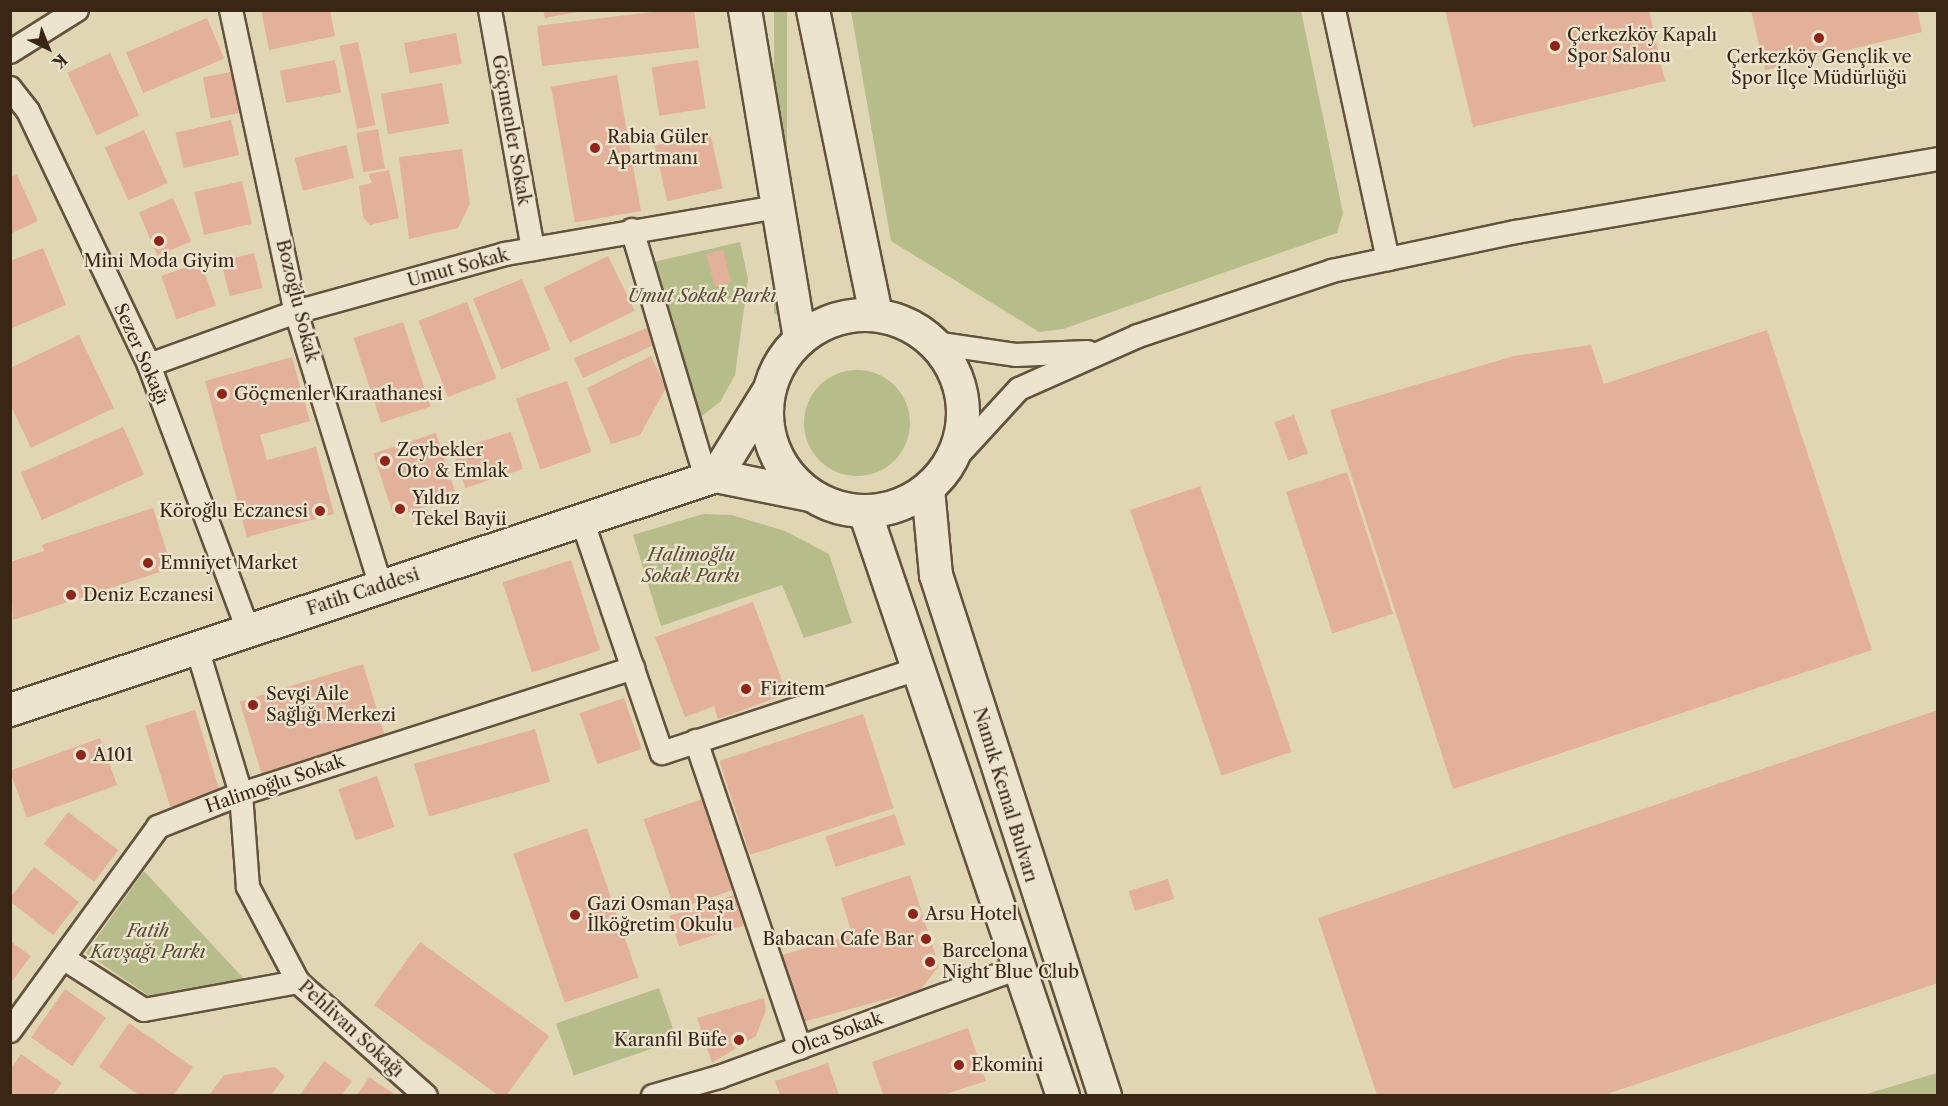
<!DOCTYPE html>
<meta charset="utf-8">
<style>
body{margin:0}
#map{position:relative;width:1948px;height:1106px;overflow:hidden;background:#e1d6b3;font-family:"Libre Caslon Text",serif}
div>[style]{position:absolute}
.green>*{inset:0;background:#b6bd8a;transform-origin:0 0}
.round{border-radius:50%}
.building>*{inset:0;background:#e3b199;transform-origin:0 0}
.roads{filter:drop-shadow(2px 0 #63523c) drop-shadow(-2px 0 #63523c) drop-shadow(0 2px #63523c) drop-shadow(0 -2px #63523c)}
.street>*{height:22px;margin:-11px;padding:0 11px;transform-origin:11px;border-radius:11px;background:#ece4ce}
.secondary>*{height:32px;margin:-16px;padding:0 16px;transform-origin:16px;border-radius:16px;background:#ece4ce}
.secondary>.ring{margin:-16px;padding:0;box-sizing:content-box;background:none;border:32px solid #ece4ce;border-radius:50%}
.dots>*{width:16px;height:16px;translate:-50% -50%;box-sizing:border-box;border:3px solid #ece4ce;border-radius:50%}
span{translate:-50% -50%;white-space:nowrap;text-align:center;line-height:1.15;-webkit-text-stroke:4.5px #ece4ce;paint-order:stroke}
.poi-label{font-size:18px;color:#392615}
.left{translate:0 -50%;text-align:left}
.right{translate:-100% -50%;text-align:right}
.street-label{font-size:18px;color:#392615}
.park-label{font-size:18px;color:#584c32;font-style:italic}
.frame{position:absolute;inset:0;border:12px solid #392615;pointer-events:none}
.north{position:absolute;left:18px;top:18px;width:60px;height:60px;-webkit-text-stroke:4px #ece4ce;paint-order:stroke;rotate:137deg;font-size:16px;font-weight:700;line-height:24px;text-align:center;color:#392615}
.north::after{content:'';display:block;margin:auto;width:21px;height:27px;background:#392615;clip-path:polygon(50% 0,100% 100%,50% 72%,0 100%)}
</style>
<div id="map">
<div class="green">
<div style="left:774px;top:11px;width:13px;height:303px"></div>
<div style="clip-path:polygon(851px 11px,1301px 11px,1343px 213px,1337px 233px,1063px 329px,1039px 332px,891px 241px)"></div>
<div style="clip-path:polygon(740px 242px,748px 279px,735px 375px,720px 402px,693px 423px,645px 264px)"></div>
<div class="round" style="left:804px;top:370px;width:106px;height:106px"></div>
<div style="clip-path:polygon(703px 514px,732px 515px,785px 531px,829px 554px,852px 623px,804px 638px,782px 585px,661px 626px,633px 535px)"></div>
<div style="clip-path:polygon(144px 871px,244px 979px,152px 998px,86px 953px)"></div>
<div style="left:659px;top:988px;width:55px;height:109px;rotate:71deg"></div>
<div style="clip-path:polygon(1937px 1073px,1937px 1095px,1863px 1095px)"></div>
</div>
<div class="building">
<div style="clip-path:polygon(261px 10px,330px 10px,335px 36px,269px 50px)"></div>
<div style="clip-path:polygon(543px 10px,578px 10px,578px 12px,545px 18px)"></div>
<div style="clip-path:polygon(668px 10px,694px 10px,699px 48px,542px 66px,537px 26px)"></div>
<div style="clip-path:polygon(1445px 10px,1649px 10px,1665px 81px,1473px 127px)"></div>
<div style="clip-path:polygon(1751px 10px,1917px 10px,1922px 32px,1765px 70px)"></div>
<div style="left:207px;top:18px;width:44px;height:88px;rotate:67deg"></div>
<div style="left:456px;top:33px;width:31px;height:53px;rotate:79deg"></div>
<div style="left:358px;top:42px;width:85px;height:19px;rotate:78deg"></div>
<div style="left:110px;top:53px;width:69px;height:47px;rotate:65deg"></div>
<div style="left:335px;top:60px;width:33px;height:56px;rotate:79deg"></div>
<div style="left:698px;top:60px;width:49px;height:47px;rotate:81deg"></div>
<div style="left:246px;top:69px;width:42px;height:44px;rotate:79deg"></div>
<div style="left:617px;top:75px;width:138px;height:67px;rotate:80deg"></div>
<div style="left:442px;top:83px;width:41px;height:62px;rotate:80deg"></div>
<div style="left:231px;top:120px;width:36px;height:57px;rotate:77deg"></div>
<div style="left:378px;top:129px;width:40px;height:22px;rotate:80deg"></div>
<div style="left:144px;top:130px;width:58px;height:43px;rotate:66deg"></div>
<div style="left:710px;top:133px;width:57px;height:57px;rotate:77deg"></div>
<div style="left:346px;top:145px;width:34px;height:53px;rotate:76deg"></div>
<div style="clip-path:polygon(462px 149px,470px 204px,458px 228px,409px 239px,399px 157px)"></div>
<div style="clip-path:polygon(389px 170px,399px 218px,370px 225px,363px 217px,359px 186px,372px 183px,368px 174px)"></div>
<div style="clip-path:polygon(17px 175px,38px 221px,10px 234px,10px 177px)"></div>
<div style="left:242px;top:181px;width:44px;height:49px;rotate:77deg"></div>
<div style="left:173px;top:198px;width:47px;height:37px;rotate:67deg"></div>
<div style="clip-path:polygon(43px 248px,66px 305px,10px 329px,10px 261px)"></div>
<div style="left:723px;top:250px;width:33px;height:17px;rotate:76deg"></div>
<div style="left:254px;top:253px;width:36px;height:34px;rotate:76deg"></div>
<div style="left:608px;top:256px;width:61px;height:72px;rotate:64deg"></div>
<div style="left:201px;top:262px;width:46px;height:42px;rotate:71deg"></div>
<div style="left:522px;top:279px;width:76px;height:53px;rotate:68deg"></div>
<div style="left:467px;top:302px;width:82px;height:52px;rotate:69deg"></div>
<div style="left:403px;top:322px;width:89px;height:52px;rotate:72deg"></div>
<div style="clip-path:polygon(651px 326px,658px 343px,583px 378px,574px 358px)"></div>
<div style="clip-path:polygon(1767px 330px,1872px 650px,1453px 789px,1330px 410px,1514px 356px,1591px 345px,1604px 384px)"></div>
<div style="clip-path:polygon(79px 335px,114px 408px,31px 448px,10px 404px,10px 368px)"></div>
<div style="clip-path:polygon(651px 356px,666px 388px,640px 435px,611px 444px,587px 388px)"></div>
<div style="clip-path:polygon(292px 357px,310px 421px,260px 435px,267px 460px,316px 447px,334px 514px,247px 537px,205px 381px)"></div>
<div style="left:567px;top:381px;width:75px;height:54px;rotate:71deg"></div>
<div style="left:1294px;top:415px;width:41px;height:21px;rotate:70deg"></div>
<div style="left:123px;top:427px;width:52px;height:112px;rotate:66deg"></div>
<div style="left:511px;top:432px;width:39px;height:61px;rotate:72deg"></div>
<div style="left:436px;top:433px;width:67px;height:66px;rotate:72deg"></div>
<div style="left:1347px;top:472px;width:149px;height:64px;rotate:72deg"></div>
<div style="left:1200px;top:486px;width:281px;height:74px;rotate:71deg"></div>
<div style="clip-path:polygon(153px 508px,172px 568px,13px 620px,10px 562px,44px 551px,42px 545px)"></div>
<div style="left:571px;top:560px;width:95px;height:72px;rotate:72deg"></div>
<div style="clip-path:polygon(753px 602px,787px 694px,718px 719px,714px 706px,685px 717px,655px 637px)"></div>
<div style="left:363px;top:664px;width:75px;height:129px;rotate:73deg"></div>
<div style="left:624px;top:698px;width:54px;height:47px;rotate:71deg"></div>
<div style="left:195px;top:710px;width:86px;height:52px;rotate:73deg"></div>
<div style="clip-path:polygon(1938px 710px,1938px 983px,1604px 1095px,1377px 1095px,1318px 918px)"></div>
<div style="left:863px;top:714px;width:99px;height:151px;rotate:72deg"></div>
<div style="left:535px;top:729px;width:55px;height:126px;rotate:74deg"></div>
<div style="left:100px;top:738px;width:50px;height:96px;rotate:70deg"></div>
<div style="left:377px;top:776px;width:54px;height:41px;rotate:71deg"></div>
<div style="left:708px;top:797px;width:96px;height:68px;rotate:71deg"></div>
<div style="left:68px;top:812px;width:63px;height:40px;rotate:37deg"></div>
<div style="left:895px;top:814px;width:32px;height:73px;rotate:72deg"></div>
<div style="left:587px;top:828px;width:158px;height:78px;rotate:71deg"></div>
<div style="left:34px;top:867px;width:57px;height:42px;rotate:38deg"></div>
<div style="clip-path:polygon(910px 875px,939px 966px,920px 990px,799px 1023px,779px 956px,852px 934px,869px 989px,841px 898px)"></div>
<div style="left:1168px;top:879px;width:21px;height:41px;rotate:73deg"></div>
<div style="left:734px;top:895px;width:32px;height:68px;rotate:72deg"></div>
<div style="clip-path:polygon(10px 941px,31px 956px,10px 984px)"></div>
<div style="left:420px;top:942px;width:160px;height:78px;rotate:36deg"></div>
<div style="left:65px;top:989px;width:50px;height:59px;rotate:35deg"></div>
<div style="clip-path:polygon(764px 998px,766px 1010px,756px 1036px,712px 1063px,697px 1018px)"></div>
<div style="clip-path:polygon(129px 1023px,193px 1067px,174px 1095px,139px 1095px,99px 1067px)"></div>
<div style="clip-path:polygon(968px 1028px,986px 1081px,943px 1095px,883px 1095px,872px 1062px)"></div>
<div style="clip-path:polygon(21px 1054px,62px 1083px,53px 1095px,10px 1095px,10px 1070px)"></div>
<div style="clip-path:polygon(324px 1061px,352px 1081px,342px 1095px,300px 1095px)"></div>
<div style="clip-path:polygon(828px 1063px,839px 1095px,780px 1095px,775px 1081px)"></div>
<div style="clip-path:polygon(275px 1067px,285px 1076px,271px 1095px,209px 1095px,224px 1075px)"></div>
<div style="clip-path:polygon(369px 1077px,396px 1095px,357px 1095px)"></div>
</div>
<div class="roads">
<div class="street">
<div style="left:231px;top:10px;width:309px;rotate:77.9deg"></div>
<div style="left:296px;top:312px;width:287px;rotate:72.8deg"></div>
<div style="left:490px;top:10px;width:243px;rotate:79.8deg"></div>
<div style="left:1334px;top:10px;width:255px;rotate:77.8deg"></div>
<div style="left:10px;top:52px;width:79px;rotate:-32.1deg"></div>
<div style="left:10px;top:88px;width:29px;rotate:52deg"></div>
<div style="left:28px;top:111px;width:281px;rotate:64.5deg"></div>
<div style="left:149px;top:365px;width:283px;rotate:69.5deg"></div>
<div style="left:632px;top:230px;width:260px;rotate:73.4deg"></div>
<div style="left:934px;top:343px;width:82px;rotate:8.4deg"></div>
<div style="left:1015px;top:355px;width:73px;rotate:-2.4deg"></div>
<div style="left:149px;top:365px;width:156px;rotate:-19.8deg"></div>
<div style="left:296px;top:312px;width:217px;rotate:-15.5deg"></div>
<div style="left:505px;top:254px;width:276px;rotate:-9.8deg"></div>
<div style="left:950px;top:464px;width:102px;rotate:-47.4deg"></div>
<div style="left:1019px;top:389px;width:130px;rotate:-24deg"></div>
<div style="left:1138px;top:336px;width:205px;rotate:-18.5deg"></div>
<div style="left:1332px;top:271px;width:188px;rotate:-12deg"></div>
<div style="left:1516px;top:232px;width:428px;rotate:-9.8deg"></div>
<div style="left:582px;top:520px;width:246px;rotate:71.1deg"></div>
<div style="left:662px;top:753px;width:268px;rotate:-18.2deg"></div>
<div style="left:197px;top:648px;width:152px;rotate:73.2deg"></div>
<div style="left:241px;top:794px;width:93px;rotate:85.7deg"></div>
<div style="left:248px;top:887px;width:107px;rotate:62.2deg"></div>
<div style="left:298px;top:982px;width:171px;rotate:41.7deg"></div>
<div style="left:696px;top:741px;width:324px;rotate:71.3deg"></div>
<div style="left:63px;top:958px;width:96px;rotate:32.7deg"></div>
<div style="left:144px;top:1010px;width:157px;rotate:-10.3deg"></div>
<div style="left:10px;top:1031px;width:252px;rotate:-54deg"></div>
<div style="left:158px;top:827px;width:89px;rotate:-21.7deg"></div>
<div style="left:241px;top:794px;width:412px;rotate:-17.8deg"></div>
<div style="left:653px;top:1096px;width:69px;rotate:-16.1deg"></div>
<div style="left:719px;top:1077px;width:319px;rotate:-20deg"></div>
</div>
<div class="secondary">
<div style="left:745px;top:10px;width:334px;rotate:80.5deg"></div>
<div style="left:813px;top:10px;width:311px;rotate:78.3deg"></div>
<div class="ring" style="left:767px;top:315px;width:164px;height:164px"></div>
<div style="left:716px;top:476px;width:99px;rotate:-58.2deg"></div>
<div style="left:716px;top:476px;width:95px;rotate:11.5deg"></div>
<div style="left:928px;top:489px;width:86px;rotate:84.7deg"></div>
<div style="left:936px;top:575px;width:548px;rotate:72.03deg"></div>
<div style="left:865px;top:512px;width:617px;rotate:71.27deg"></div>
<div style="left:10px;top:710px;width:744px;rotate:-18.34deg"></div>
</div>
</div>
<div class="dots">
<div style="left:1819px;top:38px;background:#8f2418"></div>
<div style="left:1555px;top:46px;background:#8f2418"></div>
<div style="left:595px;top:148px;background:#8f2418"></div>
<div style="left:159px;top:241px;background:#8f2418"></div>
<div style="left:222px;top:394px;background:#8f2418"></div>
<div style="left:385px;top:461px;background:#8f2418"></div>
<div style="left:400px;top:509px;background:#8f2418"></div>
<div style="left:320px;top:511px;background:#8f2418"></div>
<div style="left:148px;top:563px;background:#8f2418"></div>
<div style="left:71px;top:595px;background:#8f2418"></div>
<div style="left:746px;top:689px;background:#8f2418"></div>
<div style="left:253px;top:705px;background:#8f2418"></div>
<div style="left:81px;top:755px;background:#8f2418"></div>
<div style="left:913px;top:914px;background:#8f2418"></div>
<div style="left:575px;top:915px;background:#8f2418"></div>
<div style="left:926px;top:939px;background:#8f2418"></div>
<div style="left:930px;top:962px;background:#8f2418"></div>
<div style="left:739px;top:1040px;background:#8f2418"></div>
<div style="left:959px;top:1065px;background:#8f2418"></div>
</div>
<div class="poi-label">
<span class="left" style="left:1567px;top:46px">Çerkezköy Kapalı<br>Spor Salonu</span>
<span style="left:1819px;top:68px">Çerkezköy Gençlik ve<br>Spor İlçe Müdürlüğü</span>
<span class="left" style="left:607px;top:148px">Rabia Güler<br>Apartmanı</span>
<span style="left:159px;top:261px">Mini Moda Giyim</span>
<span class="left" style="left:234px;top:394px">Göçmenler Kıraathanesi</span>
<span class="left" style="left:397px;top:461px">Zeybekler<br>Oto &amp; Emlak</span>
<span class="left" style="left:412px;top:509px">Yıldız<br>Tekel Bayii</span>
<span class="right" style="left:308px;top:511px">Köroğlu Eczanesi</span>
<span class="left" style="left:160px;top:563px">Emniyet Market</span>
<span class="left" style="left:83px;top:595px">Deniz Eczanesi</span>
<span class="left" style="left:760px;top:689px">Fizitem</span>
<span class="left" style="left:266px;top:705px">Sevgi Aile<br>Sağlığı Merkezi</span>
<span class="left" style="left:93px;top:755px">A101</span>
<span class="left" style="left:587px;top:915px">Gazi Osman Paşa<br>İlköğretim Okulu</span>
<span class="left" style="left:925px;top:914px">Arsu Hotel</span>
<span class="right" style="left:914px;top:939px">Babacan Cafe Bar</span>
<span class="left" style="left:942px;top:962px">Barcelona<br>Night Blue Club</span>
<span class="right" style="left:727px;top:1040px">Karanfil Büfe</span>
<span class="left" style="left:971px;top:1065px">Ekomini</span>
</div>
<div class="street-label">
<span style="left:511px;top:130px;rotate:80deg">Göçmenler Sokak</span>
<span style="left:458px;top:268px;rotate:-15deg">Umut Sokak</span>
<span style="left:297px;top:301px;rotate:76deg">Bozoğlu Sokak</span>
<span style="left:141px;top:354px;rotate:66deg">Sezer Sokağı</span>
<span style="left:363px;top:592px;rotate:-18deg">Fatih Caddesi</span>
<span style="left:275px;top:784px;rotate:-19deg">Halimoğlu Sokak</span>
<span style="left:1005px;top:795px;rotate:73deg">Namık Kemal Bulvarı</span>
<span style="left:351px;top:1029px;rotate:42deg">Pehlivan Sokağı</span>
<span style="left:837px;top:1034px;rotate:-20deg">Olca Sokak</span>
</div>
<div class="park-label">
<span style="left:702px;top:296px">Umut Sokak Parkı</span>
<span style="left:691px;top:566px">Halimoğlu<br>Sokak Parkı</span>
<span style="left:148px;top:942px">Fatih<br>Kavşağı Parkı</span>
</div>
<div class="frame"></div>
<div class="north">K</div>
</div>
